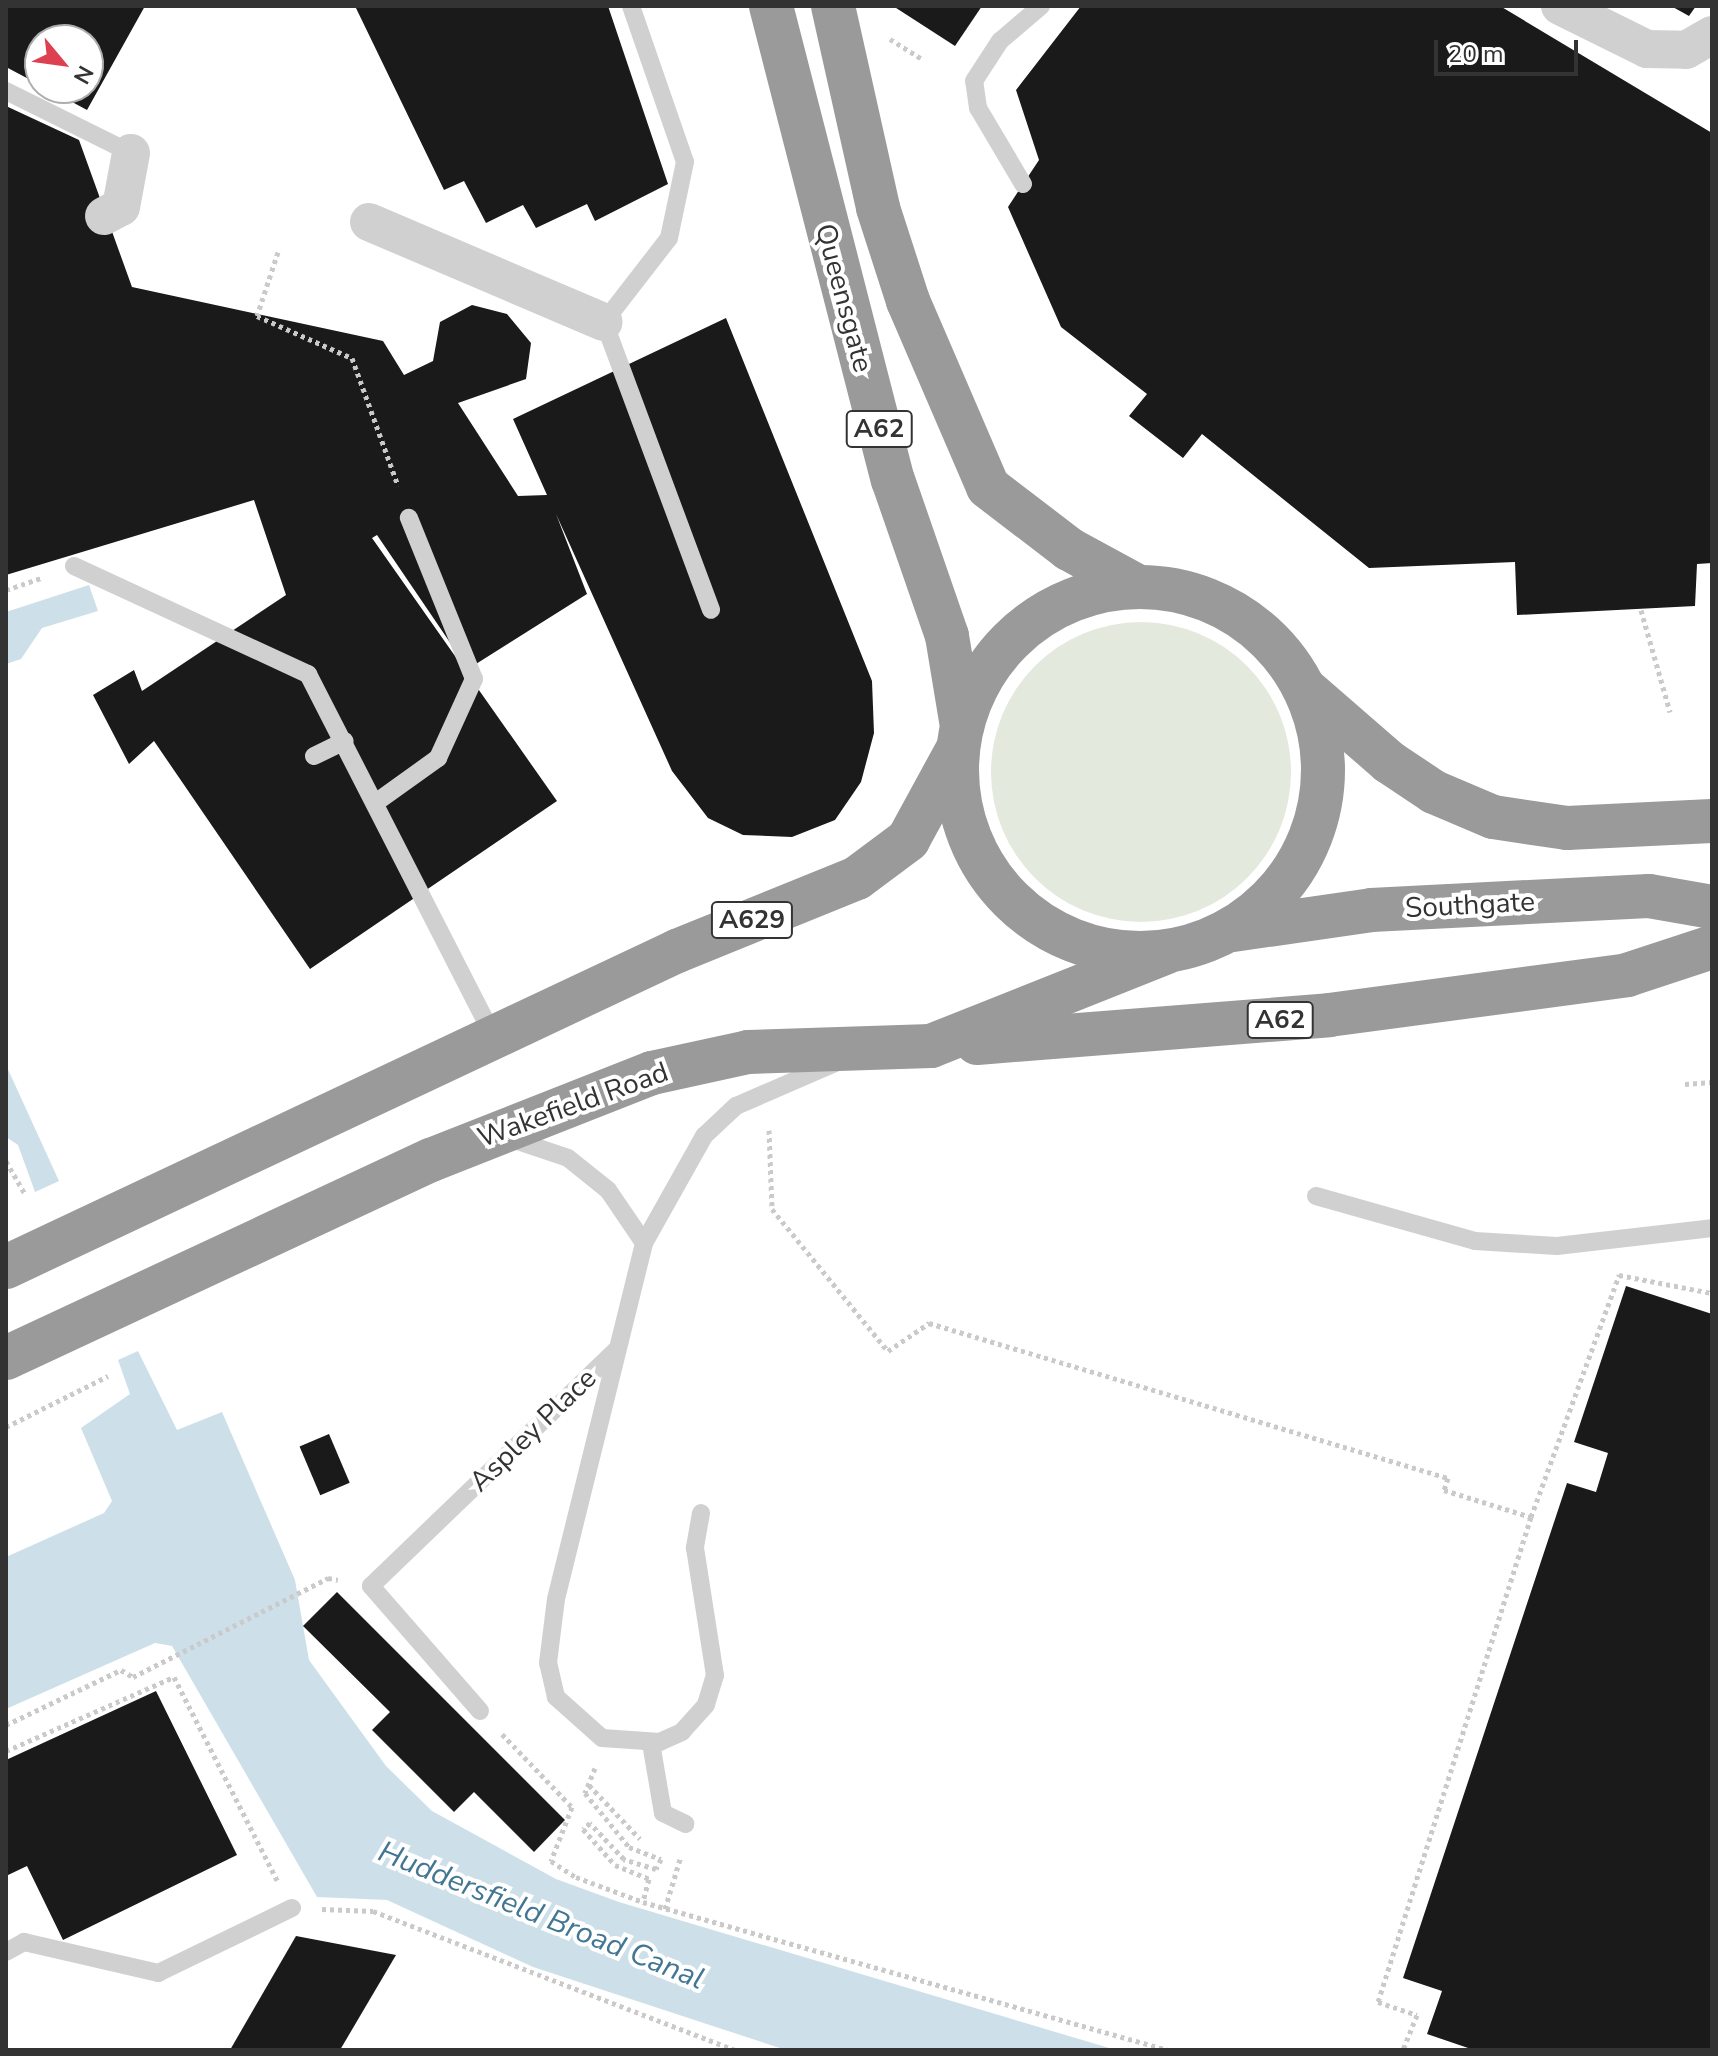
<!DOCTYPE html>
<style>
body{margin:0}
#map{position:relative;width:1718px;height:2056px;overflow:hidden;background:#fff;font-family:"Nunito Sans",sans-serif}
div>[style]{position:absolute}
.green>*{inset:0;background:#e3e9dc}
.round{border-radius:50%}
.water>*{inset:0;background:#cde0ea}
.building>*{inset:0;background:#1a1a1a;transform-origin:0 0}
.path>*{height:5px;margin-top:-2.5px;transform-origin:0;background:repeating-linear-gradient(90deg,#cacaca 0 4px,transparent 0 8px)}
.lane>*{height:18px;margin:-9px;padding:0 9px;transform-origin:9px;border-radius:9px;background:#d0d0d0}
.street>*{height:38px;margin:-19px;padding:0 19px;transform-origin:19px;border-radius:19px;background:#d0d0d0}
.highway>*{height:44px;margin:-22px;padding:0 22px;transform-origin:22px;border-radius:22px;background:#9a9a9a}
.highway>.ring{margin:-22px;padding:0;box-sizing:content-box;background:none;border:44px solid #9a9a9a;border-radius:50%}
span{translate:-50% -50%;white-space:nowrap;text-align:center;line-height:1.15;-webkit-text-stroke:8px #fff;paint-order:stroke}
.shield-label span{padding:2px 6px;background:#fff;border:2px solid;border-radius:6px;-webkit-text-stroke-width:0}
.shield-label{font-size:26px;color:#333;font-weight:700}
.street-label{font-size:28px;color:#333}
.water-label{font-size:30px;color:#437692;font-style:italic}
.frame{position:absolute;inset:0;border:8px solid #333;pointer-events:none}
.north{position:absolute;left:24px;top:24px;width:80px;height:80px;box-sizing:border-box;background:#fff;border:2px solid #adadad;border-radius:50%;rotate:119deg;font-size:22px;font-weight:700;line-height:32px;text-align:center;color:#333}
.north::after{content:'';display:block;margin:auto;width:28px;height:36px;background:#dd4151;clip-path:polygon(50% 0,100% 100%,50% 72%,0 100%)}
.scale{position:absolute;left:1434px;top:40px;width:144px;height:36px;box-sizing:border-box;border:4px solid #333;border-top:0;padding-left:10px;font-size:24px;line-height:28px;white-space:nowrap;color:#333;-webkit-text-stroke:6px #fff;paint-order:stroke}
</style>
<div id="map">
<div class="green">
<div class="round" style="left:991px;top:622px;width:300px;height:300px"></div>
</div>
<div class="water">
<div style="clip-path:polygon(89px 585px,98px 611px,42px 628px,21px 659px,6px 664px,6px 612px)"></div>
<div style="clip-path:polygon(6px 1065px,59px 1181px,35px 1192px,18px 1145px,6px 1137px)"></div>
<div style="clip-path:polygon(138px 1351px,177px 1430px,222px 1412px,295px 1580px,309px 1660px,386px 1766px,432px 1811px,556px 1879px,619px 1902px,1116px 2050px,786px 2050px,533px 1967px,387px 1900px,317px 1897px,172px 1646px,155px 1643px,6px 1709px,6px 1557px,104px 1513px,112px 1501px,81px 1428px,130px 1394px,118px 1360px)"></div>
</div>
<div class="building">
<div style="clip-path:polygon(6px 6px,145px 6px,87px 110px,46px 88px,88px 88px,88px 40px,40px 40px,40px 85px,6px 67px)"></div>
<div style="clip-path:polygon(355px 6px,608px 6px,668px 184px,595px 221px,587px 204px,536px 228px,523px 205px,486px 223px,464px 181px,444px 190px)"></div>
<div style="clip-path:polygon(893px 6px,982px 6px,955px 46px)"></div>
<div style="clip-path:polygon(1081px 6px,1500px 6px,1712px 133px,1712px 563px,1697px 564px,1695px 606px,1517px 615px,1515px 562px,1369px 568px,1202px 434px,1183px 458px,1129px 416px,1147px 394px,1061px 327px,1008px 207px,1039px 160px,1016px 90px)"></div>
<div style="clip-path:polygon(1671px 6px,1696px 6px,1689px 16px)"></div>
<div style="clip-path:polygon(6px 106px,79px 140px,132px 287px,383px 341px,404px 375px,433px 361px,440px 322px,472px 305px,507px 314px,531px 343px,526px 379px,458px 403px,518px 496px,547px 495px,513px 419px,726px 318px,872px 681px,874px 733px,861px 782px,835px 820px,792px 837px,743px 835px,708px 818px,672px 771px,556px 514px,587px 594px,468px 669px,377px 535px,372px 538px,557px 801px,310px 969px,154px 741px,129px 764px,93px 695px,134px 670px,142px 691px,286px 595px,254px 500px,6px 575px)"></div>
<div style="clip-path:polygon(1626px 1286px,1712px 1314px,1712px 2050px,1474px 2050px,1427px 2034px,1442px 1991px,1403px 1978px,1567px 1483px,1596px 1492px,1608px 1453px,1574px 1442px)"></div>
<div style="left:329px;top:1434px;width:53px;height:32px;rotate:67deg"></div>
<div style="clip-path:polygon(337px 1592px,565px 1820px,534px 1852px,474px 1792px,454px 1812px,372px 1730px,390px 1712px,303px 1626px)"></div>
<div style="clip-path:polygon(156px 1691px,237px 1855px,63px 1940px,27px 1866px,6px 1876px,6px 1760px)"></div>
<div style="clip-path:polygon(296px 1936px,396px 1955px,340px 2050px,230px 2050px)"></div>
</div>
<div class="path">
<div style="left:890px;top:39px;width:39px;rotate:32deg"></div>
<div style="left:278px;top:252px;width:67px;rotate:108.2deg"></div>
<div style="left:257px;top:316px;width:104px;rotate:23.9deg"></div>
<div style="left:352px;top:358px;width:136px;rotate:70.2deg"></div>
<div style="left:6px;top:590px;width:39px;rotate:-19deg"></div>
<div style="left:1641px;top:610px;width:106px;rotate:74.1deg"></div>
<div style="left:1685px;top:1084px;width:27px;rotate:-4deg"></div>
<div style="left:769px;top:1130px;width:79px;rotate:87.8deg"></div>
<div style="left:772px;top:1209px;width:183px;rotate:50.8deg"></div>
<div style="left:888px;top:1351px;width:50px;rotate:-34.3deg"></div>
<div style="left:929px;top:1323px;width:542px;rotate:16.63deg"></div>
<div style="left:1448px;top:1478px;width:13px;rotate:108deg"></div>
<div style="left:1444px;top:1490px;width:91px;rotate:17.2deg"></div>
<div style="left:1531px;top:1517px;width:509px;rotate:107.51deg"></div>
<div style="left:1378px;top:2002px;width:41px;rotate:18.4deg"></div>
<div style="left:1417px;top:2015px;width:38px;rotate:112deg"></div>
<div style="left:6px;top:1161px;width:38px;rotate:60deg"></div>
<div style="left:6px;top:1427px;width:114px;rotate:-26.6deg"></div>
<div style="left:1531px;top:1517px;width:258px;rotate:-70deg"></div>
<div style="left:1619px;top:1275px;width:95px;rotate:11deg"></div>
<div style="left:6px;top:1725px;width:127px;rotate:-25.6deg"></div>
<div style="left:121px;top:1670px;width:14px;rotate:30deg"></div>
<div style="left:133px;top:1677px;width:219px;rotate:-26.9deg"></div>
<div style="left:328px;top:1578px;width:10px;rotate:11deg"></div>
<div style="left:502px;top:1734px;width:101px;rotate:46.2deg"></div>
<div style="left:572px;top:1807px;width:58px;rotate:111.3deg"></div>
<div style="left:551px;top:1861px;width:30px;rotate:33deg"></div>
<div style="left:576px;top:1877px;width:72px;rotate:20.5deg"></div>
<div style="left:643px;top:1902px;width:545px;rotate:15.74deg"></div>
<div style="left:6px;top:1751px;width:184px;rotate:-23.8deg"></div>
<div style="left:174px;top:1677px;width:228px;rotate:63.1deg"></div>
<div style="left:595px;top:1768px;width:27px;rotate:112deg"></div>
<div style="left:585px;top:1793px;width:70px;rotate:50.8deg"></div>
<div style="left:629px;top:1847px;width:34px;rotate:21deg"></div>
<div style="left:661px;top:1859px;width:11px;rotate:117deg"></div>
<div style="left:656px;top:1869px;width:34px;rotate:-163deg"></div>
<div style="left:624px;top:1859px;width:50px;rotate:-133.4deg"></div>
<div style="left:590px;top:1823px;width:9px;rotate:139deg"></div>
<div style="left:583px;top:1829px;width:48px;rotate:48.4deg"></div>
<div style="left:615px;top:1865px;width:37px;rotate:22deg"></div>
<div style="left:649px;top:1879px;width:24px;rotate:105deg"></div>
<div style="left:589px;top:1785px;width:74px;rotate:46.6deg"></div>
<div style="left:322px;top:1909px;width:51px;rotate:2.2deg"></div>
<div style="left:373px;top:1911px;width:388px;rotate:21deg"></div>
<div style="left:665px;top:1909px;width:55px;rotate:-73.2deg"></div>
</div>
<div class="lane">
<div style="left:631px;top:6px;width:165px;rotate:70.9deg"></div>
<div style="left:685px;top:162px;width:78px;rotate:101.9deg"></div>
<div style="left:669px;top:238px;width:106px;rotate:127.7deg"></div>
<div style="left:604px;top:322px;width:307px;rotate:69.6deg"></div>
<div style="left:6px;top:91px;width:140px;rotate:26.4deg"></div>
<div style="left:1023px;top:184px;width:88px;rotate:-120.6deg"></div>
<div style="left:978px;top:108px;width:27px;rotate:-98deg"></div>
<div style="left:974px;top:81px;width:48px;rotate:-57deg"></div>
<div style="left:1000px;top:41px;width:54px;rotate:-40.5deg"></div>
<div style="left:74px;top:566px;width:258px;rotate:24.8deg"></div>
<div style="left:308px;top:674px;width:410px;rotate:62.9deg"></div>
<div style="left:314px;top:756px;width:34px;rotate:-26deg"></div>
<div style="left:378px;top:801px;width:74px;rotate:-35.6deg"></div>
<div style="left:438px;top:758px;width:87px;rotate:-65.5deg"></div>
<div style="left:474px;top:679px;width:174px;rotate:-112deg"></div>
<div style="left:506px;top:1137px;width:65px;rotate:18.7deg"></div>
<div style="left:568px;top:1158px;width:51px;rotate:38.7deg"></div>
<div style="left:608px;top:1190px;width:64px;rotate:55.8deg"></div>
<div style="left:1316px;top:1196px;width:165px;rotate:15.8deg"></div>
<div style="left:1475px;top:1241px;width:82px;rotate:3.5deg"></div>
<div style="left:1557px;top:1246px;width:156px;rotate:-6.6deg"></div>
<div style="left:701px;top:1513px;width:36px;rotate:100deg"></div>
<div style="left:695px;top:1548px;width:129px;rotate:81.1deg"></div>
<div style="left:715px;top:1675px;width:31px;rotate:107deg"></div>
<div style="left:706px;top:1705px;width:36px;rotate:132deg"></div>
<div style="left:682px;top:1732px;width:24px;rotate:156deg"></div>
<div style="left:660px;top:1742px;width:58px;rotate:-176.1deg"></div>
<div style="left:602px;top:1738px;width:62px;rotate:-138.3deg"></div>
<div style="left:556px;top:1697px;width:35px;rotate:-103deg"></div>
<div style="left:548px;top:1663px;width:64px;rotate:-82.9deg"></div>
<div style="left:556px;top:1599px;width:367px;rotate:-76.1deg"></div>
<div style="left:644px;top:1243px;width:123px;rotate:-60.7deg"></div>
<div style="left:704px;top:1136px;width:44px;rotate:-43.2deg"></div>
<div style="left:736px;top:1106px;width:108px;rotate:-23.5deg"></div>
<div style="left:480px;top:1711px;width:166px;rotate:-131.1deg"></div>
<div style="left:371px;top:1586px;width:340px;rotate:-43.9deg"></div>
<div style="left:651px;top:1743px;width:71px;rotate:80.3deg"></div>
<div style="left:663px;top:1813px;width:25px;rotate:26deg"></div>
<div style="left:6px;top:1952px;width:21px;rotate:-29deg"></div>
<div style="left:24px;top:1942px;width:138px;rotate:13deg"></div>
<div style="left:158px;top:1973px;width:149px;rotate:-25.9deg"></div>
</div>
<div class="street">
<div style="left:1560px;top:6px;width:97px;rotate:26.3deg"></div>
<div style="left:1647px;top:49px;width:39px;rotate:1deg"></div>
<div style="left:1686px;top:50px;width:30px;rotate:-30deg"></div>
<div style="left:104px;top:216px;width:19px;rotate:-28deg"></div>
<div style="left:121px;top:207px;width:55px;rotate:-79.5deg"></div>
<div style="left:369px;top:222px;width:255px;rotate:23.1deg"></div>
</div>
<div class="highway">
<div style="left:771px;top:6px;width:489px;rotate:75.6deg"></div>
<div style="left:893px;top:480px;width:165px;rotate:70.9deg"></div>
<div style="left:947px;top:636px;width:92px;rotate:80.6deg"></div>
<div style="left:833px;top:6px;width:207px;rotate:77.4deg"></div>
<div style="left:878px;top:208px;width:98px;rotate:72.1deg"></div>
<div style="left:908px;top:301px;width:202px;rotate:66.7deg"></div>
<div style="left:988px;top:487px;width:102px;rotate:37.4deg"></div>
<div style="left:1069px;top:549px;width:77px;rotate:28.6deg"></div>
<div class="ring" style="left:957px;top:587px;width:322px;height:322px"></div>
<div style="left:1306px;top:690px;width:110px;rotate:40.9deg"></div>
<div style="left:1389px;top:762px;width:54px;rotate:33.7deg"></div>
<div style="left:1434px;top:792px;width:64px;rotate:23deg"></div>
<div style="left:1493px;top:817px;width:75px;rotate:8.5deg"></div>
<div style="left:1567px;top:828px;width:145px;rotate:-2.8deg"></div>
<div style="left:1233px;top:930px;width:139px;rotate:-8.2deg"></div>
<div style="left:1371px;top:910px;width:278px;rotate:-2.9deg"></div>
<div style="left:1649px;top:896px;width:64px;rotate:9.9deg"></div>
<div style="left:977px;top:1043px;width:353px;rotate:-4.5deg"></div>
<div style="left:1329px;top:1015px;width:301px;rotate:-7.6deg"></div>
<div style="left:1627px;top:975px;width:89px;rotate:-18.2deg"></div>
<div style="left:6px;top:1267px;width:742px;rotate:-25.22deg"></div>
<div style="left:677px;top:951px;width:194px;rotate:-22.1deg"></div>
<div style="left:857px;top:878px;width:64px;rotate:-36.7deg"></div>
<div style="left:908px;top:840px;width:100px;rotate:-61.4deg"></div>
<div style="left:6px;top:1358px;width:469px;rotate:-25deg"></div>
<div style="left:431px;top:1160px;width:238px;rotate:-21.5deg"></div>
<div style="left:652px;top:1073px;width:98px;rotate:-12.3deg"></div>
<div style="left:748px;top:1052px;width:183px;rotate:-1.9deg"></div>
<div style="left:931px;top:1046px;width:254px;rotate:-21.7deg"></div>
</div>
<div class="shield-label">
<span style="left:879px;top:429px">A62</span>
<span style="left:752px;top:920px">A629</span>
<span style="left:1280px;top:1020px">A62</span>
</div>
<div class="street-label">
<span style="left:844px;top:298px;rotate:75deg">Queensgate</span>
<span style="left:1470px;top:905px;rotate:-3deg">Southgate</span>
<span style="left:573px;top:1105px;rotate:-20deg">Wakefield Road</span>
<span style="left:533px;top:1430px;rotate:-44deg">Aspley Place</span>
</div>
<div class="water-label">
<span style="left:541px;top:1916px;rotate:22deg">Huddersfield Broad Canal</span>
</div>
<div class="frame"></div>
<div class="north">N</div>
<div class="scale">20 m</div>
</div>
